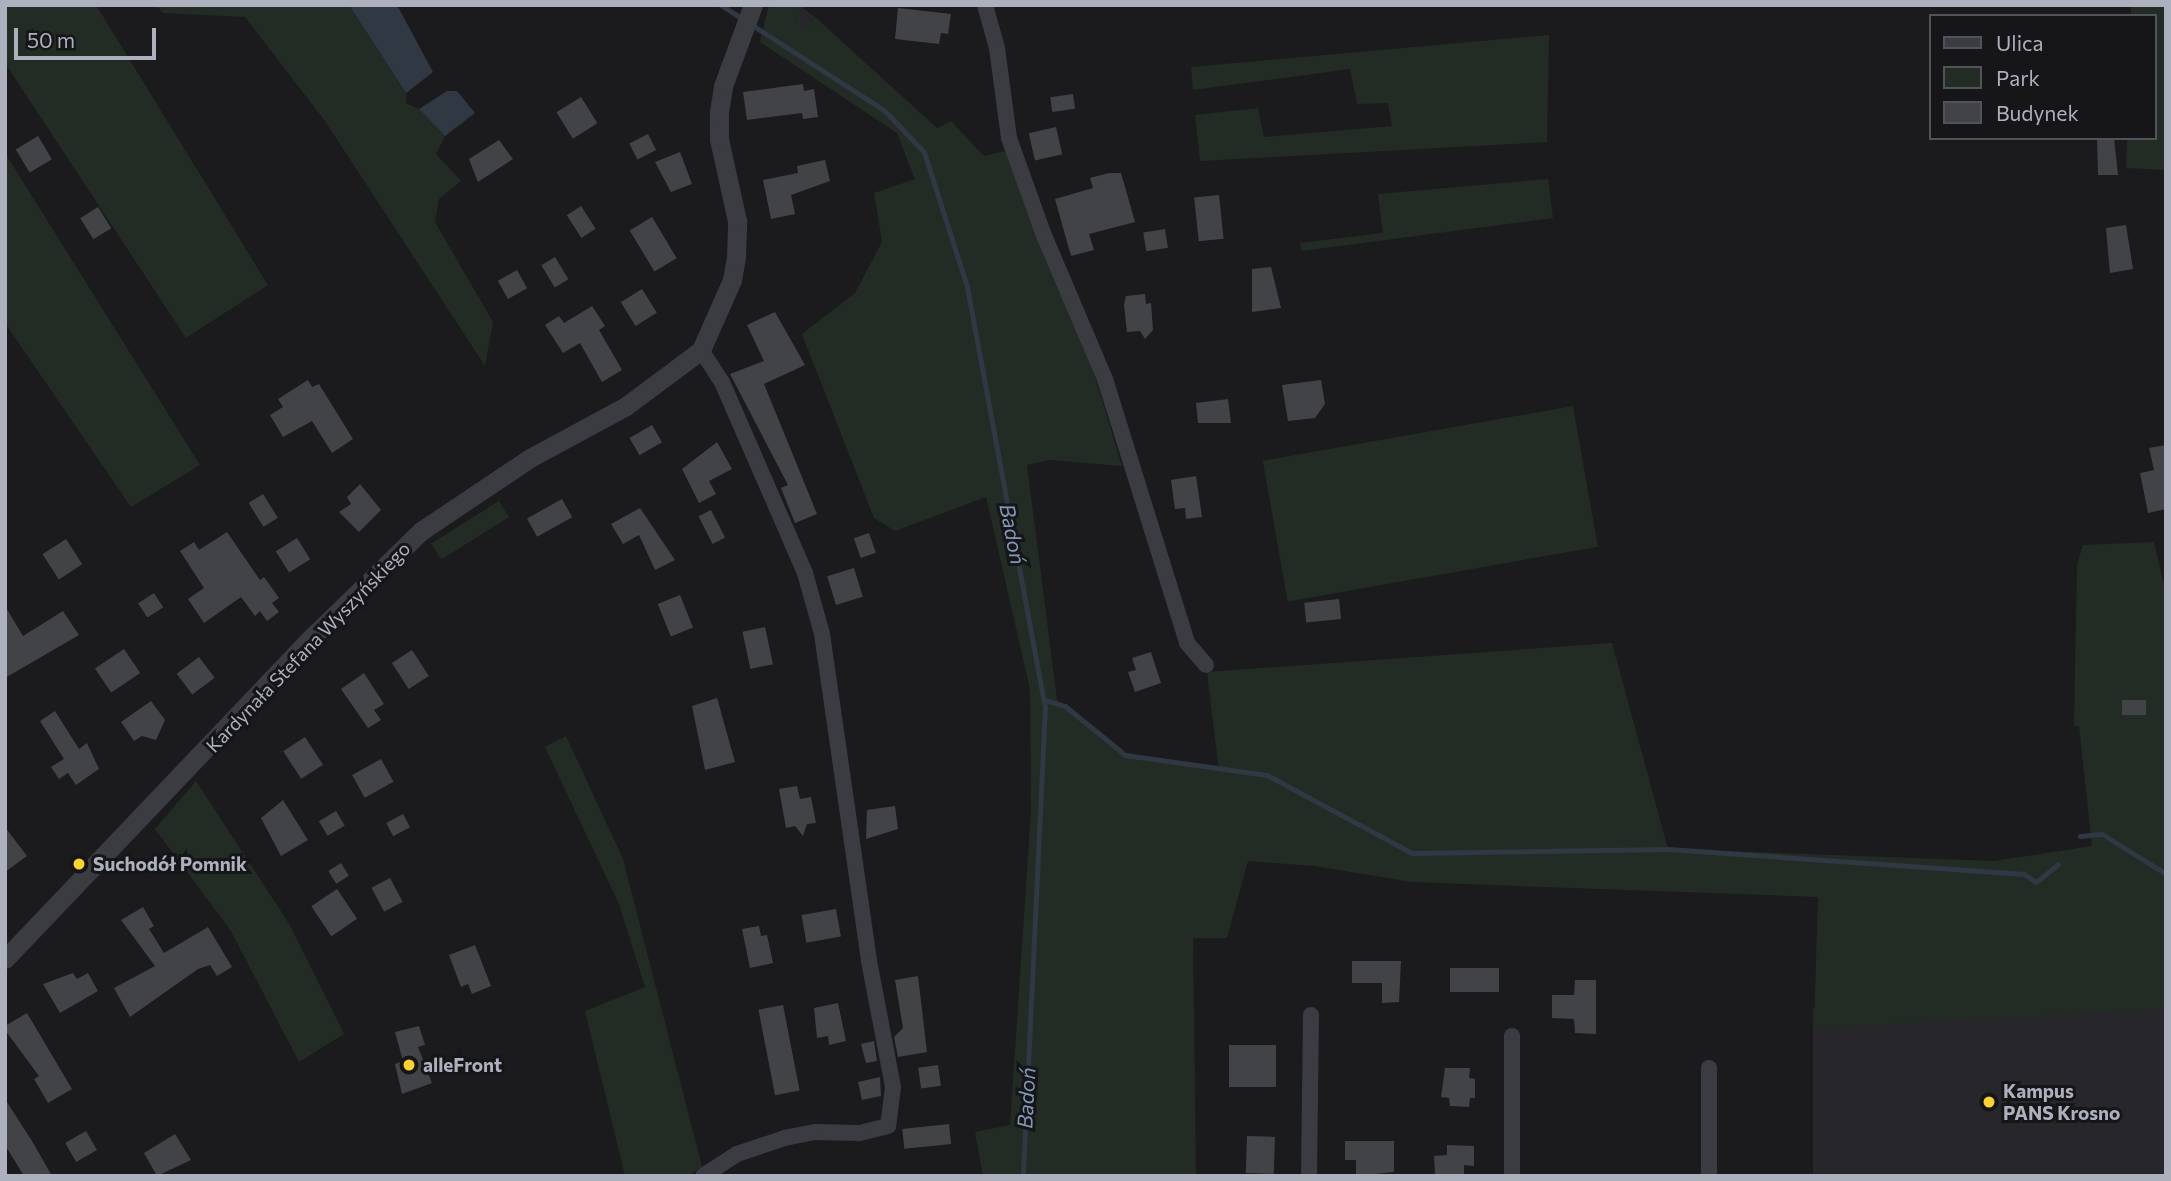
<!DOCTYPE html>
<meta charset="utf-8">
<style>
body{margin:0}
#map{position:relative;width:2171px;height:1181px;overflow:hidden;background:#1b1b1d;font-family:Commissioner,sans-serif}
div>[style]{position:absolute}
.built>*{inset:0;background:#27262a;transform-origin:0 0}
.green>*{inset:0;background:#222c24;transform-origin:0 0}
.water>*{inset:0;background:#2f3843}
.stream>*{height:5px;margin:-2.5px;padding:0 2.5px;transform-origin:2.5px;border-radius:2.5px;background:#2f3843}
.building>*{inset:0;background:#424347;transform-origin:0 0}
.minor>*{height:16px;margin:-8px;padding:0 8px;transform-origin:8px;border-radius:8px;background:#3b3c42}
.tertiary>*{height:19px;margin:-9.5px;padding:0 9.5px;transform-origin:9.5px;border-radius:9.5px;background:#3b3c42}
.dots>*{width:19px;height:19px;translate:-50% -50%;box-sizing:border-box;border:4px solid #161518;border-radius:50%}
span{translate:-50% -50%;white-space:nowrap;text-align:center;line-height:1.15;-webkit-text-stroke:6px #161518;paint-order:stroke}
.street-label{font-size:19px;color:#adb0bd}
.poi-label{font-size:19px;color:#adb0bd;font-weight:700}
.left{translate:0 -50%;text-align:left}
.water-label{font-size:21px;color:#8299b9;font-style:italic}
.frame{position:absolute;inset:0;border:7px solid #adb0bd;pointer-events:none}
.legend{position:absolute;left:1929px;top:14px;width:228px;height:126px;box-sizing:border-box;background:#161518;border:2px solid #52535a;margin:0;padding:9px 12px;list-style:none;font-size:21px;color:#adb0bd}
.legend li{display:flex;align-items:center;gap:14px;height:35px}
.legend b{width:35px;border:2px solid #52535a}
.scale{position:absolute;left:14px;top:28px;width:142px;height:32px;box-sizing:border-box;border:4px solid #adb0bd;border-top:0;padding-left:9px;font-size:21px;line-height:24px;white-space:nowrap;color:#adb0bd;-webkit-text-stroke:5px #161518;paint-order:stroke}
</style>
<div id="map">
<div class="built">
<div style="left:803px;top:8px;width:15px;height:15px;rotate:37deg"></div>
<div style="left:2166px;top:1009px;width:167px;height:353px;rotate:90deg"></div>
</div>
<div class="green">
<div style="clip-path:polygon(5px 5px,96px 5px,268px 285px,186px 338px,5px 63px)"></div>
<div style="clip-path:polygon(156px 5px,349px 5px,406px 93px,406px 103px,419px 109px,445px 136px,436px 154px,461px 181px,439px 199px,435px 222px,493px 322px,485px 366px,325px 121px,245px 17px,163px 13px)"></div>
<div style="clip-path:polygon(769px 5px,800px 5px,803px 8px,794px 20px,806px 28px,815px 17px,937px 128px,951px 121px,984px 156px,1006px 151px,1096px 380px,1122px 466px,1049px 460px,1027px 465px,1057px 700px,1125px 755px,1219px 770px,1207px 672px,1612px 643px,1668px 849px,1994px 861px,2092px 846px,2079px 726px,2074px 726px,2077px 565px,2083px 545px,2154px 542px,2166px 594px,2166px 1009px,1814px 1028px,1818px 897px,1412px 882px,1314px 866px,1248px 861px,1227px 938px,1193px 938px,1196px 1176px,983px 1176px,975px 1132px,1010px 1125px,1031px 812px,1030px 689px,986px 497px,895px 531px,874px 518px,802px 334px,855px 293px,882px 242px,874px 193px,915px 179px,897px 133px,760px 42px)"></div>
<div style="clip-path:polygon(2131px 5px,2166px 5px,2166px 170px,2126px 168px,2127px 138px,2155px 138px,2155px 16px,2131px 16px)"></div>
<div style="clip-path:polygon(1549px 35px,1547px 142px,1200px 161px,1195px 115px,1258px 108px,1264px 137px,1392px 126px,1388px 103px,1357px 104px,1350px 69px,1193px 90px,1191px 67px)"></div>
<div style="clip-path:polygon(5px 153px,200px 465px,131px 507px,5px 323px)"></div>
<div style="clip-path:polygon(1548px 179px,1553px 218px,1302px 251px,1300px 243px,1383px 233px,1378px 194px)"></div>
<div style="left:1573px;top:406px;width:143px;height:315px;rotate:80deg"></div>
<div style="left:499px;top:501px;width:19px;height:80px;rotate:58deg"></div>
<div style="clip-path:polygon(566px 736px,623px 859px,702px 1167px,688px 1176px,625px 1176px,585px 1011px,645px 987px,619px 904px,545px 747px)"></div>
<div style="clip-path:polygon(196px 781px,288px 922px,344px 1034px,299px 1062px,231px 931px,155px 829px)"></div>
</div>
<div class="water">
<div style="clip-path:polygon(349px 5px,397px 5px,433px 72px,406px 93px)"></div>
<div style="clip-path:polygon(447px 91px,457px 91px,475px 113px,445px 136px,419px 109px)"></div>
</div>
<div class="stream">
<div style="left:721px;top:5px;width:27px;rotate:33deg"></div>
<div style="left:752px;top:25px;width:157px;rotate:32.8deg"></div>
<div style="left:884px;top:110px;width:58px;rotate:46.4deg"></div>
<div style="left:924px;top:152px;width:142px;rotate:72.3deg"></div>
<div style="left:967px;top:287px;width:426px;rotate:79.5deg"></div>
<div style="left:1045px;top:706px;width:471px;rotate:92.7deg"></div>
<div style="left:1044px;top:700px;width:22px;rotate:16deg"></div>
<div style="left:1065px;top:706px;width:77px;rotate:39.2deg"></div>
<div style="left:1125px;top:755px;width:143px;rotate:8deg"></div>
<div style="left:1267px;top:775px;width:165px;rotate:28.3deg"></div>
<div style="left:1412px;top:853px;width:256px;rotate:-0.9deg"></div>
<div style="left:1668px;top:849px;width:357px;rotate:4deg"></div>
<div style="left:2024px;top:874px;width:14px;rotate:34deg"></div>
<div style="left:2036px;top:882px;width:28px;rotate:-39deg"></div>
<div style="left:2080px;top:836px;width:22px;rotate:-5deg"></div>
<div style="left:2102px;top:834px;width:75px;rotate:32deg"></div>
</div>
<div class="building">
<div style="clip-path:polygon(898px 8px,951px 14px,948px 34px,941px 33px,939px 44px,895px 39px)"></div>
<div style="clip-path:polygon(803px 84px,804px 91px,814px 89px,818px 117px,803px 119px,802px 113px,747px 120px,743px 92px)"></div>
<div style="left:1073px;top:94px;width:15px;height:23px;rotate:82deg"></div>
<div style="left:581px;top:97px;width:31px;height:29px;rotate:58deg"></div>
<div style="left:1056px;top:127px;width:28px;height:28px;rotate:77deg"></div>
<div style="left:648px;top:134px;width:18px;height:21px;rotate:63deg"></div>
<div style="left:38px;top:136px;width:27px;height:26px;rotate:59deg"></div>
<div style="clip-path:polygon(2097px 138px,2114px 138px,2118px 175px,2098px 175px)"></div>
<div style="clip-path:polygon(499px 140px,513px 159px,478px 182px,469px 159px)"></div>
<div style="clip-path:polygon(680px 152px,692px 184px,671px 192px,655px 162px)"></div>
<div style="clip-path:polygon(825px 160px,830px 181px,791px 195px,795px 214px,771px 219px,763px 180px,798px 173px,797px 166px)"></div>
<div style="clip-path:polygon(1109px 173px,1121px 173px,1135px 222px,1089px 234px,1094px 250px,1071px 256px,1055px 199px,1093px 188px,1090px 178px)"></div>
<div style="left:1219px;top:195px;width:44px;height:25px;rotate:84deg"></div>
<div style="left:581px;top:206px;width:27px;height:17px;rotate:57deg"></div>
<div style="left:98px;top:207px;width:25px;height:21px;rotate:58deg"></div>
<div style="left:652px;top:217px;width:48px;height:26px;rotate:59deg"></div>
<div style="clip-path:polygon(2126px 225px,2133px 269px,2110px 273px,2106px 228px)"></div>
<div style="left:1165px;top:229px;width:19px;height:22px;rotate:81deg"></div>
<div style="left:555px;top:257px;width:26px;height:16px;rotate:59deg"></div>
<div style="clip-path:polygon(1271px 267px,1281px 308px,1252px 312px,1252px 269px)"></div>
<div style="left:517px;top:270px;width:21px;height:22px;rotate:61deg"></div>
<div style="left:642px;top:289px;width:28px;height:25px;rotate:58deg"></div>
<div style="clip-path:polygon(1145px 294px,1146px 304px,1151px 303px,1153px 330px,1145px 339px,1140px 331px,1127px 332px,1124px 305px,1126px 296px)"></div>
<div style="clip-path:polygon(592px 306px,605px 326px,599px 330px,622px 370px,602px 382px,580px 343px,563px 353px,545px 325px,559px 316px,564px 323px)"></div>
<div style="clip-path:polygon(775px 312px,805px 365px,764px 384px,817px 514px,795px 523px,781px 488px,788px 485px,730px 374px,764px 361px,747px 325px)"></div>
<div style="clip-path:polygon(308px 380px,312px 387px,319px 384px,353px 439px,332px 453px,312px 421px,283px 437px,270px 415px,283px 407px,278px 399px)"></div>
<div style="clip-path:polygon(1321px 380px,1325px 404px,1315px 418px,1288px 421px,1282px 385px)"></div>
<div style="clip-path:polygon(1228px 399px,1231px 423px,1198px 423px,1196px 403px)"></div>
<div style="left:652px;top:425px;width:20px;height:26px;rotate:60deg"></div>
<div style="clip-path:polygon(717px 442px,732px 469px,709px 481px,716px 494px,699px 503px,682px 469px)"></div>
<div style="clip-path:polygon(2166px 445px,2166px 509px,2148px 513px,2140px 473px,2154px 470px,2149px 448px)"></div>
<div style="clip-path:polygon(1196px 476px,1202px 517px,1186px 519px,1185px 508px,1175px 509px,1171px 480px)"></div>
<div style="clip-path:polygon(360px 484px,381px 510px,359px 532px,339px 512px,351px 504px,347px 497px)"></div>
<div style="left:263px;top:494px;width:28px;height:17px;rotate:58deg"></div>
<div style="left:562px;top:499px;width:21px;height:40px;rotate:61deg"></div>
<div style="clip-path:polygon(640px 508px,675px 560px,655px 570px,639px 535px,623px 544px,611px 524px)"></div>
<div style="left:711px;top:510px;width:31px;height:14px;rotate:63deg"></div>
<div style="clip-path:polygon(227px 532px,260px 580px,264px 577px,279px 598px,272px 603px,279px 612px,267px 621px,260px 611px,255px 616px,241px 597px,204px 623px,188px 599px,204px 588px,180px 551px,194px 542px,199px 550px)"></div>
<div style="left:869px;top:533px;width:21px;height:16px;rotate:71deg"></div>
<div style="left:297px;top:538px;width:25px;height:25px;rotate:58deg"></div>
<div style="left:66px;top:539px;width:30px;height:28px;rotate:57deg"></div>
<div style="left:854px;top:568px;width:30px;height:28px;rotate:73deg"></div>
<div style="left:154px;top:593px;width:17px;height:19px;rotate:57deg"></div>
<div style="left:680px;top:595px;width:35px;height:24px;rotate:68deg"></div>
<div style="left:1339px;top:599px;width:20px;height:35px;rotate:84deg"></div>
<div style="clip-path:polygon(5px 606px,23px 636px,63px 611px,79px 635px,5px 678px)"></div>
<div style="left:765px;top:627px;width:38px;height:23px;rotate:78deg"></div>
<div style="left:124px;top:649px;width:29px;height:35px;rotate:56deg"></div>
<div style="left:412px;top:650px;width:31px;height:24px;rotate:57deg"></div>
<div style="clip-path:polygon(1151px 652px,1161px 683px,1135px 692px,1128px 672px,1136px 670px,1132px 658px)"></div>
<div style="left:199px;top:657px;width:26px;height:28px;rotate:53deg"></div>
<div style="clip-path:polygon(364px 673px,384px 704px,374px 710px,381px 720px,368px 728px,341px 689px)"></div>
<div style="clip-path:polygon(717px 698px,735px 762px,705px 770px,692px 706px)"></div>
<div style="left:2122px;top:700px;width:24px;height:15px"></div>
<div style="clip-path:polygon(151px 701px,165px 720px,156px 740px,142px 736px,134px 741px,121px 722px)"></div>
<div style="clip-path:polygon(55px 711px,79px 749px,87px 743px,99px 769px,76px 785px,68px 773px,59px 779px,51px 767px,64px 759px,40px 721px)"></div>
<div style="left:305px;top:737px;width:33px;height:26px;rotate:57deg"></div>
<div style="left:381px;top:759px;width:26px;height:33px;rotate:61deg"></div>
<div style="clip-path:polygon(797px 786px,800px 799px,811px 797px,816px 823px,807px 824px,803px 836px,795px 826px,786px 828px,779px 789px)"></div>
<div style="clip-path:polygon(283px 800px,308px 840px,281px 856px,261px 818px)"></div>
<div style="clip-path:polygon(895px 806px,898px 829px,866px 839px,867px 810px)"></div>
<div style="left:336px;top:811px;width:17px;height:20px;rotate:59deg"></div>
<div style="left:403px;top:814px;width:15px;height:19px;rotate:62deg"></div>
<div style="clip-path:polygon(5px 827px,27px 856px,5px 872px)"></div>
<div style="left:341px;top:863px;width:15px;height:15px;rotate:58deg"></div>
<div style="left:390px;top:878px;width:27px;height:21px;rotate:62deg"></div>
<div style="left:337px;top:889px;width:36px;height:31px;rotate:56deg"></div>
<div style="clip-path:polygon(143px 907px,154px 926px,149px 929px,164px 953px,208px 927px,232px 967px,217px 976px,210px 965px,198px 969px,130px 1017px,114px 988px,155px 966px,121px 920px)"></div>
<div style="left:836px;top:909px;width:28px;height:35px;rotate:80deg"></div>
<div style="clip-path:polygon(759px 926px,761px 936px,767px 935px,773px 963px,750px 968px,742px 929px)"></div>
<div style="clip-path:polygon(475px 945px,491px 986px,472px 994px,468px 984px,461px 987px,449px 955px)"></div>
<div style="clip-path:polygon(1352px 961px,1401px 961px,1399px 1002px,1382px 1003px,1382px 983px,1352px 983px)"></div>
<div style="left:1450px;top:968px;width:49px;height:24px"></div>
<div style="clip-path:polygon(73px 973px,77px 979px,88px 973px,98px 991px,60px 1013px,43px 984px)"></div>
<div style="clip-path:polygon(918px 976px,927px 1052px,898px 1057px,894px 1037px,903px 1028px,895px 980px)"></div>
<div style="clip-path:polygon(1575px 980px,1596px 980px,1596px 1034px,1575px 1033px,1574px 1019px,1552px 1018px,1552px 995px,1574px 995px)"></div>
<div style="clip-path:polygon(838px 1003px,846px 1041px,829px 1045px,828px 1036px,817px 1038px,814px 1008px)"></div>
<div style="left:783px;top:1005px;width:87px;height:25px;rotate:79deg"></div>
<div style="clip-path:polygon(27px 1013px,72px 1089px,48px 1103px,34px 1079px,39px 1076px,5px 1030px,5px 1026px)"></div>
<div style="clip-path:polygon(419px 1026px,425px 1045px,418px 1047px,432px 1083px,402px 1094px,395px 1064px,403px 1061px,395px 1032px)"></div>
<div style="clip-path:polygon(874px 1041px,877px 1061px,866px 1063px,861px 1044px)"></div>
<div style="left:1229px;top:1045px;width:47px;height:42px"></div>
<div style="left:938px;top:1065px;width:21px;height:20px;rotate:82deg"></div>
<div style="clip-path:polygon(1445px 1068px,1470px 1068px,1469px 1078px,1475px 1079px,1475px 1098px,1470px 1098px,1469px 1107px,1450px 1106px,1449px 1098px,1441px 1097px)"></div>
<div style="clip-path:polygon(880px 1077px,881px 1096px,862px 1100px,858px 1082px)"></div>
<div style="clip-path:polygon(5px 1099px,32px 1141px,52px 1176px,24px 1176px,5px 1145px)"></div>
<div style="left:949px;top:1124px;width:20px;height:47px;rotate:84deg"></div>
<div style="left:86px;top:1131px;width:22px;height:24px;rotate:60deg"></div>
<div style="clip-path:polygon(175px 1134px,191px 1160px,157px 1176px,144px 1153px)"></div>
<div style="left:1247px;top:1136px;width:28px;height:37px;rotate:2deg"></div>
<div style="clip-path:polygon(1345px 1141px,1394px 1141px,1394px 1172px,1356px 1176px,1356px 1160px,1345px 1160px)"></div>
<div style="clip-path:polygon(1447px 1145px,1474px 1146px,1474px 1166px,1464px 1165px,1464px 1176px,1435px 1176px,1434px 1156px,1447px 1155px)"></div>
</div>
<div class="minor">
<div style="left:985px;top:5px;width:45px;rotate:74.4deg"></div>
<div style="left:997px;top:48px;width:91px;rotate:82.4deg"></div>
<div style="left:1009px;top:138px;width:101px;rotate:70.3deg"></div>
<div style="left:1043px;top:233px;width:159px;rotate:67deg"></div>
<div style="left:1105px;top:379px;width:276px;rotate:72.7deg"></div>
<div style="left:1187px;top:643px;width:29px;rotate:49deg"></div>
<div style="left:701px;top:350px;width:38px;rotate:57deg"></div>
<div style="left:722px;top:382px;width:208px;rotate:66.5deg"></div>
<div style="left:805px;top:573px;width:63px;rotate:74.4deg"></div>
<div style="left:822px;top:634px;width:330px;rotate:81.8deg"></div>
<div style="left:869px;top:961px;width:128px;rotate:79.2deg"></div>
<div style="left:893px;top:1087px;width:39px;rotate:97deg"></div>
<div style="left:888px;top:1126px;width:30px;rotate:166deg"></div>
<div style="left:859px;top:1133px;width:44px;rotate:-178.7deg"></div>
<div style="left:815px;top:1132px;width:31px;rotate:169deg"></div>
<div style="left:785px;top:1138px;width:51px;rotate:161.6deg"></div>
<div style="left:737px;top:1154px;width:40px;rotate:147.1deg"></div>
<div style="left:1709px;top:1068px;width:108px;rotate:90deg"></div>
<div style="left:1309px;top:1176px;width:161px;rotate:-89.3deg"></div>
<div style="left:1512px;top:1176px;width:140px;rotate:-90deg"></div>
</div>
<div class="tertiary">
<div style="left:5px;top:959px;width:446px;rotate:-46.4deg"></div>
<div style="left:313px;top:636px;width:151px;rotate:-44.2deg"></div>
<div style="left:421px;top:531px;width:131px;rotate:-33.8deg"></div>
<div style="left:530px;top:458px;width:109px;rotate:-28.4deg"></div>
<div style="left:626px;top:406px;width:94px;rotate:-36.7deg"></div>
<div style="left:701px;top:350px;width:77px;rotate:-66.1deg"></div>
<div style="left:732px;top:280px;width:23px;rotate:-80deg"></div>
<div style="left:736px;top:257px;width:36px;rotate:-88deg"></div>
<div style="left:737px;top:221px;width:84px;rotate:-102.4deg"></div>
<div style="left:719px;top:139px;width:27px;rotate:-90deg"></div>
<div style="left:719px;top:112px;width:26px;rotate:-81deg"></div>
<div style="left:723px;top:86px;width:86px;rotate:-69.7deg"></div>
</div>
<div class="dots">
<div style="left:79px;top:864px;background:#fcd134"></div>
<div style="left:409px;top:1065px;background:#fcd134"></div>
<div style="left:1989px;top:1102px;background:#fcd134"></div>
</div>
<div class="street-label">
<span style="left:308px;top:647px;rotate:-46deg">Kardynała Stefana Wyszyńskiego</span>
</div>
<div class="poi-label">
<span class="left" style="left:93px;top:864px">Suchodół Pomnik</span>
<span class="left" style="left:423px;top:1065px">alleFront</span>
<span class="left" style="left:2003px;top:1102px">Kampus<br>PANS Krosno</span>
</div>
<div class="water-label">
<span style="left:1013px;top:534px;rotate:79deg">Badoń</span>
<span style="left:1026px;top:1098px;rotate:-87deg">Badoń</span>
</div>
<div class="frame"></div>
<ul class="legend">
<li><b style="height:9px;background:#3b3c42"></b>Ulica</li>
<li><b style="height:19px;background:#222c24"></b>Park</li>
<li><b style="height:19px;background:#424347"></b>Budynek</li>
</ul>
<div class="scale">50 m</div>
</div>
